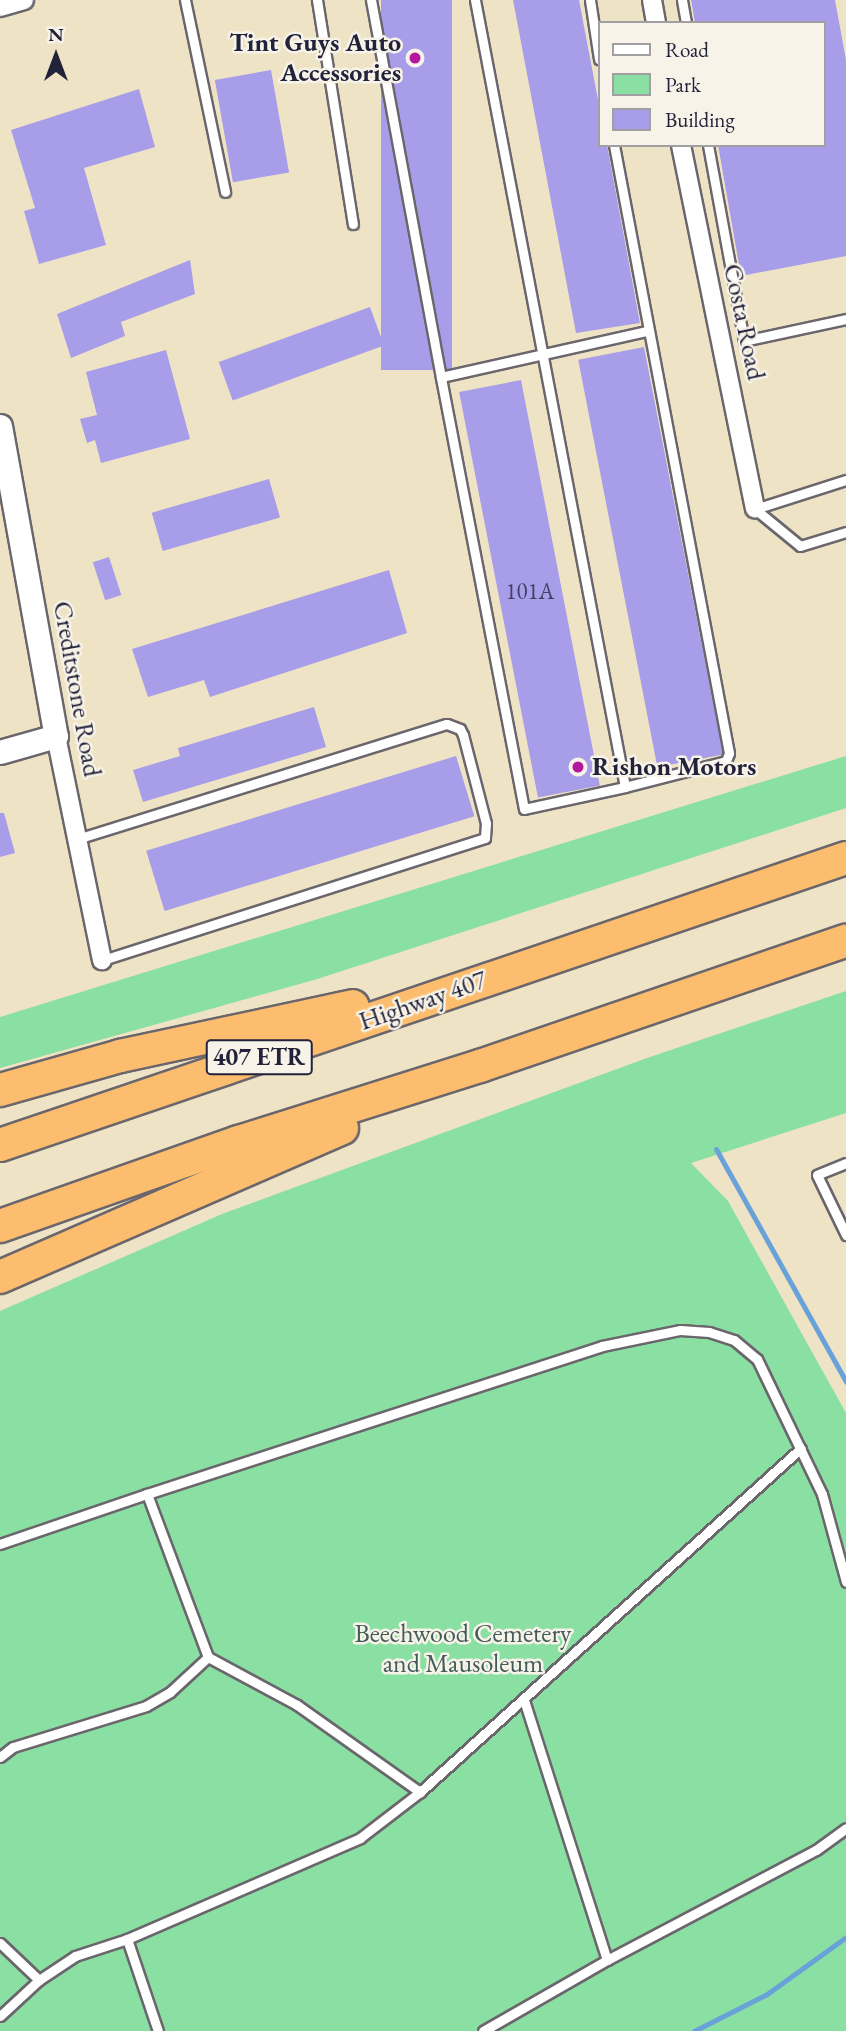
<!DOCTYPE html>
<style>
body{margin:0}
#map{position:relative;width:846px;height:2031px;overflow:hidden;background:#efe3c6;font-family:"EB Garamond",serif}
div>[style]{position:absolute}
.green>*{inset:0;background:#8adfa2}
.stream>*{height:5px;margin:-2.5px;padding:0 2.5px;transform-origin:2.5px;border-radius:2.5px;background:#68a2d8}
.building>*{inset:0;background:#a89de9;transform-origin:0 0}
.roads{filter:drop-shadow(2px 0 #6a666c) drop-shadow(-2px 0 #6a666c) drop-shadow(0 2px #6a666c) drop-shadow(0 -2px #6a666c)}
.service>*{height:9px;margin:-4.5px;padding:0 4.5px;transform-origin:4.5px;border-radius:4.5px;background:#fff}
.minor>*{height:18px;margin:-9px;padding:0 9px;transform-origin:9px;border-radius:9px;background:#fff}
.tertiary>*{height:23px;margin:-11.5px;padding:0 11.5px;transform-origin:11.5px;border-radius:11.5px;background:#fff}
.motorway>*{height:32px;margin:-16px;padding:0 16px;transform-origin:16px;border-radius:16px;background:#fcbd6e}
.dots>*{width:19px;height:19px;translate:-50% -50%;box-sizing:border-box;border:4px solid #f7f3e8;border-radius:50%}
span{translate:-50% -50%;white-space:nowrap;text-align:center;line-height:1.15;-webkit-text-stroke:5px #f7f3e8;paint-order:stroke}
.number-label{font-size:23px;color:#444166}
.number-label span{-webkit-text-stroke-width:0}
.shield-label span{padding:2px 5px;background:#f7f3e8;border:2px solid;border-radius:5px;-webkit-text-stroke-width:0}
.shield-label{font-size:24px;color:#22223b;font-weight:700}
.poi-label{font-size:26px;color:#22223b;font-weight:700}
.right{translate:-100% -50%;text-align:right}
.left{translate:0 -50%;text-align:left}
.street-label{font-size:26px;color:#22223b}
.park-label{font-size:26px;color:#415b5a}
.legend{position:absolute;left:598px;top:21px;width:228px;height:126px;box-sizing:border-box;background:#f7f3e8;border:2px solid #a29fa3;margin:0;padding:9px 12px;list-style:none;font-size:21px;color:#22223b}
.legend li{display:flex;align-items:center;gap:14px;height:35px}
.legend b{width:35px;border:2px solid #a29fa3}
.north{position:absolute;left:21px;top:21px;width:70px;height:70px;-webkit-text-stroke:5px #f7f3e8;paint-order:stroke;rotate:0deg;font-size:19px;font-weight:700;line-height:28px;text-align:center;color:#22223b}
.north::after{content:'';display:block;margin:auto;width:24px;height:32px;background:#22223b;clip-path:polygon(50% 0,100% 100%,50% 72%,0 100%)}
</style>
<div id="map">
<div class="green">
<div style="clip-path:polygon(846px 756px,846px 808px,314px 980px,0 1068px,0 1017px)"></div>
<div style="clip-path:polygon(846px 991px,846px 1113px,691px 1163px,728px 1201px,846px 1413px,846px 2031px,0 2031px,0 1311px,222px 1214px,647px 1058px)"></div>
</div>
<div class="stream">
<div style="left:716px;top:1149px;width:267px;rotate:60.8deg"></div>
<div style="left:694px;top:2031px;width:82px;rotate:-26.9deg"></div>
<div style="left:767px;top:1994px;width:97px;rotate:-35.8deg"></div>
</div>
<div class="building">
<div style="left:381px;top:0;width:71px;height:370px"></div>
<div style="clip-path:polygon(513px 0,579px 0,599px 105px,599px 145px,607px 145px,640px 323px,576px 333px)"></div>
<div style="clip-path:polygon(691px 0,835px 0,846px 60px,846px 256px,741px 276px,718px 145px,823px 145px,823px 23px,695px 23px)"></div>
<div style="left:271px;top:70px;width:104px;height:57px;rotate:80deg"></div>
<div style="clip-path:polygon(139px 89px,155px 147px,84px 168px,106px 245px,39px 264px,24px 211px,35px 208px,11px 130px)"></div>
<div style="clip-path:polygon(190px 260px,195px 294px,121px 322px,125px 336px,71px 358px,57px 314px)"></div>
<div style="left:370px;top:307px;width:41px;height:161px;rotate:70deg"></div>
<div style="left:644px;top:347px;width:415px;height:67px;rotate:79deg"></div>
<div style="clip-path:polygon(166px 350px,190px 439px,101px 463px,95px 440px,87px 443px,80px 419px,97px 415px,86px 372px)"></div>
<div style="left:521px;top:380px;width:413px;height:63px;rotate:79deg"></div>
<div style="left:269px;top:479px;width:40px;height:122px;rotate:74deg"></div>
<div style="left:109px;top:557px;width:40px;height:17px;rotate:72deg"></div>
<div style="clip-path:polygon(389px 570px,407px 633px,210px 697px,204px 680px,148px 697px,132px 649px)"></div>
<div style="clip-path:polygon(314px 707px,326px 747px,143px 802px,133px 770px,180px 756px,178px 748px)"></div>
<div style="left:456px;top:756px;width:63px;height:324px;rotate:73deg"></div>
<div style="clip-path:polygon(0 813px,4px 813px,15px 853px,0 857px)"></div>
</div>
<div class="roads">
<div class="service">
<div style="left:185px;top:0;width:196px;rotate:78.2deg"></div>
<div style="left:317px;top:0;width:227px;rotate:80.9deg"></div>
<div style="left:371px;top:0;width:383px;rotate:79.5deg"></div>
<div style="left:475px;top:0;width:801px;rotate:79.21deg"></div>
<div style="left:590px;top:0;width:60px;rotate:81.3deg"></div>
<div style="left:682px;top:0;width:23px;rotate:80deg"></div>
<div style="left:614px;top:145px;width:619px;rotate:79.29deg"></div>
<div style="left:729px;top:753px;width:9px;rotate:111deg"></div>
<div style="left:726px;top:761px;width:104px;rotate:165.6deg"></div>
<div style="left:625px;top:787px;width:103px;rotate:167.7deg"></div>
<div style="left:524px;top:809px;width:440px;rotate:-100.9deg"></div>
<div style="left:441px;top:377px;width:211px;rotate:-12.6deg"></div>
<div style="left:708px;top:145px;width:199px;rotate:79.6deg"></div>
<div style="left:744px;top:341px;width:104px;rotate:-12.2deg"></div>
<div style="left:755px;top:509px;width:58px;rotate:39.4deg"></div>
<div style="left:800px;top:546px;width:48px;rotate:-16.9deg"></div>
<div style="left:755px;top:509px;width:96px;rotate:-17.7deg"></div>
<div style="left:77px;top:839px;width:387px;rotate:-17.3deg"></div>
<div style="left:447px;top:724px;width:14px;rotate:21deg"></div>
<div style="left:460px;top:729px;width:7px;rotate:63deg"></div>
<div style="left:463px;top:735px;width:91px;rotate:75.4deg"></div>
<div style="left:486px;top:823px;width:15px;rotate:94deg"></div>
<div style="left:485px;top:838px;width:402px;rotate:162.3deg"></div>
<div style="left:846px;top:1163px;width:31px;rotate:158deg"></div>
<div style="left:817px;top:1175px;width:67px;rotate:64.2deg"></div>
<div style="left:147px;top:1494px;width:478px;rotate:-18deg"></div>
<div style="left:602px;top:1346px;width:80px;rotate:-11.6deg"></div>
<div style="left:680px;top:1330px;width:29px;rotate:4deg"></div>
<div style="left:709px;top:1332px;width:26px;rotate:18deg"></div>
<div style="left:734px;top:1340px;width:30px;rotate:40deg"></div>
<div style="left:757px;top:1359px;width:150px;rotate:64.3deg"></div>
<div style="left:822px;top:1494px;width:91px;rotate:74.7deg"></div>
<div style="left:0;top:1544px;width:155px;rotate:-18.8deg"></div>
<div style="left:147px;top:1494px;width:174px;rotate:69.5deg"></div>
<div style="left:524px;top:1700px;width:273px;rotate:72.3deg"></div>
<div style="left:0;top:1757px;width:16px;rotate:-38deg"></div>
<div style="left:13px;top:1747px;width:139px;rotate:-17.1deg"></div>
<div style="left:146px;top:1706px;width:28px;rotate:-30deg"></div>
<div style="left:170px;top:1692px;width:52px;rotate:-42.6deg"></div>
<div style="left:208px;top:1657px;width:101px;rotate:28.3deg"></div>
<div style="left:297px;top:1705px;width:151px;rotate:35.3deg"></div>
<div style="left:127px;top:1939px;width:97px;rotate:71.4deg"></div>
<div style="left:0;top:1943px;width:54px;rotate:43.5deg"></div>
<div style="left:0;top:2016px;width:53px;rotate:-42.7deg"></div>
<div style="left:39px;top:1980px;width:43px;rotate:-33.7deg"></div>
<div style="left:75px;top:1956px;width:55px;rotate:-18.1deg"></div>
<div style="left:127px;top:1939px;width:254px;rotate:-23.4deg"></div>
<div style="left:360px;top:1838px;width:76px;rotate:-37.5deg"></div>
<div style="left:420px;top:1792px;width:513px;rotate:-42.08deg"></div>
<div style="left:483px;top:2031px;width:143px;rotate:-29.8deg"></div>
<div style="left:607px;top:1960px;width:236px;rotate:-27.8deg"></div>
<div style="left:816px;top:1850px;width:37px;rotate:-36deg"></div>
</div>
<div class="minor">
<div style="left:652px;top:0;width:23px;rotate:80deg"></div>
<div style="left:0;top:7px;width:25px;rotate:-16deg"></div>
<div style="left:681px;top:145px;width:371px;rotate:78.5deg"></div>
<div style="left:56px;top:736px;width:229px;rotate:78.4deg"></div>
</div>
<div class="tertiary">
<div style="left:0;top:426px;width:315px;rotate:79.8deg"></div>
<div style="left:56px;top:736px;width:58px;rotate:164.1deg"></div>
</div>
<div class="motorway">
<div style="left:0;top:1090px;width:125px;rotate:-15.8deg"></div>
<div style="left:120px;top:1056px;width:238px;rotate:-12.1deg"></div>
<div style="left:0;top:1145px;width:893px;rotate:-18.74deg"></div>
<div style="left:0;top:1226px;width:253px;rotate:-19.4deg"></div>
<div style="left:239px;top:1142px;width:253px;rotate:-17.5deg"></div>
<div style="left:480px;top:1066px;width:387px;rotate:-18.9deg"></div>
<div style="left:0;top:1277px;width:373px;rotate:-23.5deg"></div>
</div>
</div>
<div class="dots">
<div style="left:415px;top:58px;background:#b5179e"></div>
<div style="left:578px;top:767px;background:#b5179e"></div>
</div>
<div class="number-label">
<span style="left:530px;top:591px">101A</span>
</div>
<div class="shield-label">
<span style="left:259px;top:1057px">407 ETR</span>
</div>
<div class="poi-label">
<span class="right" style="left:401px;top:58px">Tint Guys Auto<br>Accessories</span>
<span class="left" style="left:592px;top:767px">Rishon Motors</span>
</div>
<div class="street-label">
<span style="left:744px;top:322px;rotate:78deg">Costa Road</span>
<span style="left:77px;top:689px;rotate:80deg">Creditstone Road</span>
<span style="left:423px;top:1001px;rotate:-19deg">Highway 407</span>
</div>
<div class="park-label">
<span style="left:463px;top:1649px">Beechwood Cemetery<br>and Mausoleum</span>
</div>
<ul class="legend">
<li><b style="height:9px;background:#fff"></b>Road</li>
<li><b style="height:19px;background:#8adfa2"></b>Park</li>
<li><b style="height:19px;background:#a89de9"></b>Building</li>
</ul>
<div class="north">N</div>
</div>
